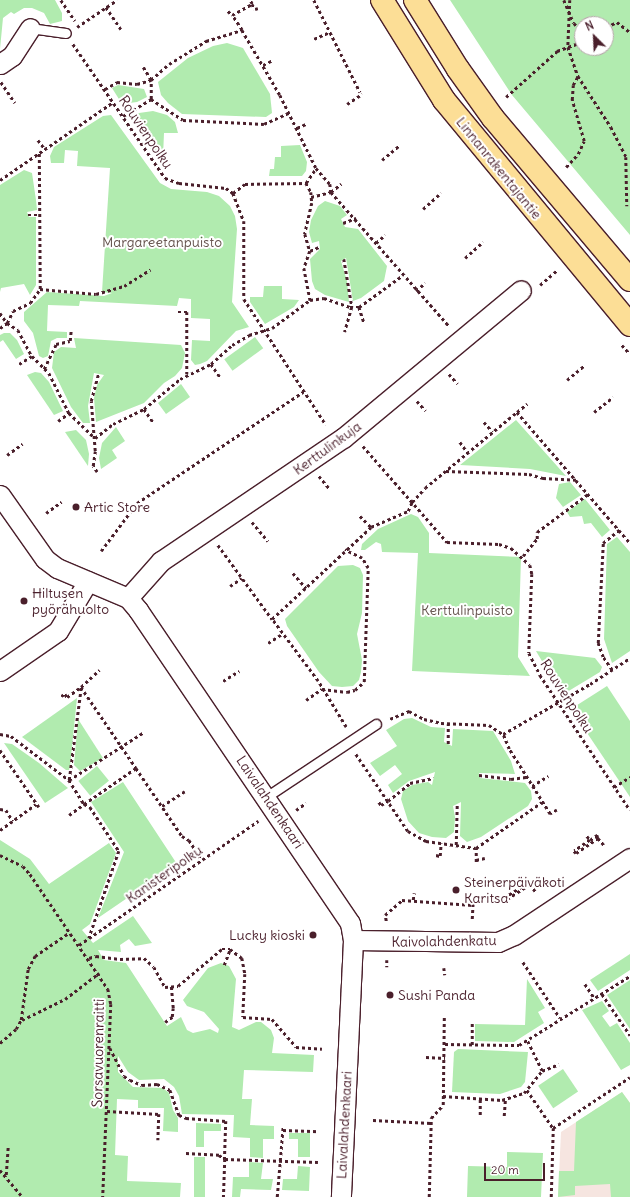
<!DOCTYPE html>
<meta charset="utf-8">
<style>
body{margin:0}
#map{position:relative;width:630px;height:1197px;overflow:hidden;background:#fff;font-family:Delius,sans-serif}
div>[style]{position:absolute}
.built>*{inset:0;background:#f6e5e0}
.green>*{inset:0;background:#b1ebaf;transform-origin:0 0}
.path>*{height:2.5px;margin-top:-1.25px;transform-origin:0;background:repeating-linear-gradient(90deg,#4a1f2b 0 3px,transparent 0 6px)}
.roads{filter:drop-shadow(1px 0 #4a1f2b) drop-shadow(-1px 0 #4a1f2b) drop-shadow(0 1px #4a1f2b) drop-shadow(0 -1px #4a1f2b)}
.service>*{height:9px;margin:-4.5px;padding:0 4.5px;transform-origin:4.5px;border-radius:4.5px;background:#fff}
.minor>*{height:19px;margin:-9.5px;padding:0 9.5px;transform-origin:9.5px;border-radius:9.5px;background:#fff}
.primary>*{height:22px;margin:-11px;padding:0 11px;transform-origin:11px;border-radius:11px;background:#fcde96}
.dots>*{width:11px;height:11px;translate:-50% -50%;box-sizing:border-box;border:2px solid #fff;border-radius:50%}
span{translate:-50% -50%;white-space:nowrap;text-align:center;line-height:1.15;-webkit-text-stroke:4px #fff;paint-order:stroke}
.street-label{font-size:14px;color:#4a1f2b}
.park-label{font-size:14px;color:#64524c}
.poi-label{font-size:14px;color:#4a1f2b}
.left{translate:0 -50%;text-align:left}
.right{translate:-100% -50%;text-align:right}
.north{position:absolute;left:574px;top:16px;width:40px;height:40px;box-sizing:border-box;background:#fff;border:1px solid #b7a5aa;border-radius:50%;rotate:336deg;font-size:11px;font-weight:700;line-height:16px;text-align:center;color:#4a1f2b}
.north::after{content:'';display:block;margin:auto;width:14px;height:18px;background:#4a1f2b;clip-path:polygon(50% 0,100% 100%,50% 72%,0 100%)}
.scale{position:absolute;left:484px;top:1163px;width:61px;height:18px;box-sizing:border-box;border:2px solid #4a1f2b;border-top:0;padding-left:5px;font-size:12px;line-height:14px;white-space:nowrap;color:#4a1f2b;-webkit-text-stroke:3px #fff;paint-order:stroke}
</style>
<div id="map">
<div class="built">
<div style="clip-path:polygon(622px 1092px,630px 1103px,630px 1197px,558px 1197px,561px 1132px)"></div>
</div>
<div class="green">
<div style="clip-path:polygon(0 0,55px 0,62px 13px,62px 21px,50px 24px,44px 13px,32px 8px,24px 8px,14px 14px,11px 12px,3px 18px,0 49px)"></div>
<div style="clip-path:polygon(evenodd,450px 0,630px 0,630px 235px,512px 95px,450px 0,582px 24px,606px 24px,606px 48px,582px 48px,582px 24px)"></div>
<div style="clip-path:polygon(227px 43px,243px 48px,270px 94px,272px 113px,266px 117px,182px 114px,168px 103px,161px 95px,158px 82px,188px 58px,213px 46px)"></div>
<div style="clip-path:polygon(118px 85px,144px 89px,147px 97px,137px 102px,122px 104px,112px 88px)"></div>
<div style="clip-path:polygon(153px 111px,167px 115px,175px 122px,178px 133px,164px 133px,163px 157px,157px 159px,131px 118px,139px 113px)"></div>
<div style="clip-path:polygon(111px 115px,160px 183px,171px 189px,207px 192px,219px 196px,230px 206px,235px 216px,237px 229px,232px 302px,249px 327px,236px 331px,207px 361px,200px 364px,195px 365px,191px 360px,192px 340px,210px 341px,210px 319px,191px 318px,191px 299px,179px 298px,177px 306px,80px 301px,79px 306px,48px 305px,47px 331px,67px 332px,67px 338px,57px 338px,51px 341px,48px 356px,43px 358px,39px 356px,33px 333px,24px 321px,24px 312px,47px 292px,104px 296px,112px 293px,102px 292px,110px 168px,77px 166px,78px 151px,65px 150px,64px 163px,51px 163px,50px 156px,54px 147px,103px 116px)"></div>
<div style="clip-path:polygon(300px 145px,307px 162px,306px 171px,302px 176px,269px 176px,270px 169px,274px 169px,275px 157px,281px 157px,281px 146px)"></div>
<div style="clip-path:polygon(24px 170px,32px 173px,36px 200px,37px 210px,27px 212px,29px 217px,36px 217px,36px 285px,30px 295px,24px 284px,1px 288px,0 292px,0 185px)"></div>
<div style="clip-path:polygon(325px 201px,340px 206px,347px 215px,341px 219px,345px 227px,358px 229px,387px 266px,384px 281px,361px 298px,353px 301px,346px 258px,341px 261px,347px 281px,349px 302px,325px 295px,315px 289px,312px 281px,310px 259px,320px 249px,319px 241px,312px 243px,309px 232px,311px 220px,318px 206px)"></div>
<div style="clip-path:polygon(264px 286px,282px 286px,282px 299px,299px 300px,294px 307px,265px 324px,250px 302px,250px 297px,263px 297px)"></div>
<div style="clip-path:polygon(4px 333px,10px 333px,17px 340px,24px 354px,16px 359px,3px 340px,0 342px,0 335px)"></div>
<div style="left:255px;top:337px;width:14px;height:38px;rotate:54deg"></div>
<div style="clip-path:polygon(74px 338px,181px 345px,185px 353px,182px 368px,175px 376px,164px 383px,144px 403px,96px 422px,94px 398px,97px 385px,104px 375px,94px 373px,88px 406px,90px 423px,83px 423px,71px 407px,52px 368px,54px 352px,61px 347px,76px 348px)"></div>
<div style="clip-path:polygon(35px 372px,41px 373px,49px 382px,63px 411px,54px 415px,27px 375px)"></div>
<div style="clip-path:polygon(181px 384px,190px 397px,166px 414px,158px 403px)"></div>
<div style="clip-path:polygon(516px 420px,566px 476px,530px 469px,460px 465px)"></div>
<div style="clip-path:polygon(116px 427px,125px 441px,112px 450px,117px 458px,101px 469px,99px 458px,102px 443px)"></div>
<div style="clip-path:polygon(76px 430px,86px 440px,89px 454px,88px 466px,65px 432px)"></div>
<div style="clip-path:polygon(570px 482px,581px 495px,563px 507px,556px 498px,559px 484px)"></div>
<div style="clip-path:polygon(585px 499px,610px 530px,602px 537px,591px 523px,584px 524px,582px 516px,570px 517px,567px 512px)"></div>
<div style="clip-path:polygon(411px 514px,418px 517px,429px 533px,429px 553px,521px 557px,518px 657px,530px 676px,412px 671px,418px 553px,382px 552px,381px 544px,376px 542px,365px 550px,361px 550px,362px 544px,378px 529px)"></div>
<div style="clip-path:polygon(617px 537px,630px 552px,630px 651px,612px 663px,604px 639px,607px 544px)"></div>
<div style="clip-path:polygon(353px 565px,360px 568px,363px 575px,362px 613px,357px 634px,362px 660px,361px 672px,359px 680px,353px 686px,342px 687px,332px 686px,319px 672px,287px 626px,285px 619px,338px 566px)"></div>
<div style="clip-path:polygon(536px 651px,595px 658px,602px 667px,600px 672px,562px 695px)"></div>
<div style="clip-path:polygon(607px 686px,630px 721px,630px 797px,571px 709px)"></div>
<div style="clip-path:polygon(77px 698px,70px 766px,69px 770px,66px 770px,22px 737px)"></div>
<div style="clip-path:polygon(412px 718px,431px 727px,445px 728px,444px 742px,452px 746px,453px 729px,493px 731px,511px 761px,515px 774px,479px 773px,480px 778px,525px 783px,531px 791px,532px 799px,528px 806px,481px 837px,467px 842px,460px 836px,461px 802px,453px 806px,455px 817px,454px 832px,446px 838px,432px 837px,419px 833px,408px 821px,401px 799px,403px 791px,412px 785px,428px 782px,432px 785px,435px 772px,409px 781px,393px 793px,388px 785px,402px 774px,395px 765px,380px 776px,370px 763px,397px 746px,386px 730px,404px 719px)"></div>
<div style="clip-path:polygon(78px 719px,103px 758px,80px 771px,74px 765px)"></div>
<div style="clip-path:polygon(4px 743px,12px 744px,39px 763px,68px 788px,45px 803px)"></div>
<div style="left:97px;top:766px;width:19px;height:24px;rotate:51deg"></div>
<div style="clip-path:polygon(123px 782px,177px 864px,98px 918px,124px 852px,91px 802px)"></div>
<div style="clip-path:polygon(0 840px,30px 859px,49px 884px,109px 843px,116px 853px,90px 924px,82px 930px,93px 943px,133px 916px,152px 943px,135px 946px,129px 939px,120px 945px,121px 952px,98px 950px,104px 960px,126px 963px,167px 1026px,181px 1017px,187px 1030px,193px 1033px,210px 1029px,218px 1033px,219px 1029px,204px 1012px,187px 1006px,183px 1000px,208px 968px,221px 963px,229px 966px,236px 979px,232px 1027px,239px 1030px,256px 1022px,261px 1022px,271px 1030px,274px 1038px,272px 1053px,314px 1055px,313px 1072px,244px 1070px,242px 1099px,252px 1099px,250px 1125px,274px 1126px,274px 1139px,263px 1139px,263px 1158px,250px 1157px,250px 1138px,233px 1137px,234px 1115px,182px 1114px,179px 1096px,174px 1087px,164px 1079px,139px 1080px,128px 1072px,118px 1056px,118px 1072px,133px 1087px,163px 1088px,169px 1093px,173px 1110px,178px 1118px,178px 1132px,163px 1131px,164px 1108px,138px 1108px,138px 1100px,117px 1099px,115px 1155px,128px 1156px,127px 1181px,181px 1183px,180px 1197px,0 1197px)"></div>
<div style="clip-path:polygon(630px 954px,630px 970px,598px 991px,590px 980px)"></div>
<div style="clip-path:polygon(527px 979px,545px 1008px,538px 1012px,544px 1023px,514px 1042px,475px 1041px,475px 1024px,525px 1025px)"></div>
<div style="clip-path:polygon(630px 980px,630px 1029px,607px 995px)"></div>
<div style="clip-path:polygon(602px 1001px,609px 1011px,602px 1016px,610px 1027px,617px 1023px,630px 1043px,630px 1065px,621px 1070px,582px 1010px)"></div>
<div style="clip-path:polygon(458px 1049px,528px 1052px,525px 1082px,521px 1087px,500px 1094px,452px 1092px,454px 1052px)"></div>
<div style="left:563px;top:1069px;width:27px;height:30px;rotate:56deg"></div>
<div style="clip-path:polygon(622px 1092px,630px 1103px,630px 1197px,611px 1197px,610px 1184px,575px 1186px,575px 1195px,558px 1197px,559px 1171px,574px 1171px,576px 1122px)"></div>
<div style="clip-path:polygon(196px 1123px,221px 1124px,221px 1131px,204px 1131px,204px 1147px,196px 1147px)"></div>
<div style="clip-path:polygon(289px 1133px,310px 1133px,310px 1157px,298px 1157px,298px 1139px,289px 1139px)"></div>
<div style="clip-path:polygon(507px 1152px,543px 1153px,541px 1197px,467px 1197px,468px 1166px,507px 1167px)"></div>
<div style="left:194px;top:1157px;width:11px;height:40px"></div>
<div style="clip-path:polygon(249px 1162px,263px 1163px,261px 1179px,273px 1179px,271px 1190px,241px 1189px,240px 1197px,232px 1197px,233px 1177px,249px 1177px)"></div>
<div style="clip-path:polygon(298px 1166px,310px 1167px,309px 1191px,282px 1190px,283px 1179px,297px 1179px)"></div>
</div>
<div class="path">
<div style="left:61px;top:0;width:25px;rotate:56deg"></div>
<div style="left:314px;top:0;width:103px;rotate:63.4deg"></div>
<div style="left:564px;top:0;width:25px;rotate:67deg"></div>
<div style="left:574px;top:23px;width:12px;rotate:48deg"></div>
<div style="left:570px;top:0;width:47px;rotate:92.4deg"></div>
<div style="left:568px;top:47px;width:31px;rotate:71deg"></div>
<div style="left:578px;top:76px;width:61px;rotate:57.1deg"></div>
<div style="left:611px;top:127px;width:34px;rotate:63deg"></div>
<div style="left:626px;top:157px;width:49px;rotate:88.8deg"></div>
<div style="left:252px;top:4px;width:6px;rotate:59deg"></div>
<div style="left:255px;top:9px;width:3px;rotate:-18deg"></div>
<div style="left:106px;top:7px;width:27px;rotate:56deg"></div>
<div style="left:228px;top:11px;width:6px;rotate:45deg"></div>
<div style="left:77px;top:27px;width:48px;rotate:-34deg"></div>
<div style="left:606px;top:27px;width:12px;rotate:-24deg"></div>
<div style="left:617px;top:22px;width:16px;rotate:38deg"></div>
<div style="left:242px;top:30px;width:18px;rotate:-124deg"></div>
<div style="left:232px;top:15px;width:23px;rotate:-29deg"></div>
<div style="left:252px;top:4px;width:4px;rotate:-117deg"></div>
<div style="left:314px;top:39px;width:17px;rotate:-24deg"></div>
<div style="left:73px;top:44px;width:163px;rotate:55.5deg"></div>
<div style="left:165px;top:178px;width:15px;rotate:20deg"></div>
<div style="left:179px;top:183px;width:47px;rotate:6.1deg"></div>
<div style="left:226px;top:188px;width:9px;rotate:36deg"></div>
<div style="left:233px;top:193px;width:30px;rotate:69deg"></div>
<div style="left:244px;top:221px;width:78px;rotate:90deg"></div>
<div style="left:244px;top:299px;width:150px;rotate:56.9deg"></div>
<div style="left:263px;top:65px;width:11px;rotate:-27deg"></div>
<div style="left:1px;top:82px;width:25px;rotate:56deg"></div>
<div style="left:105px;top:89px;width:14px;rotate:-30deg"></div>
<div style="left:117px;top:82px;width:20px;rotate:6deg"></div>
<div style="left:137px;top:84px;width:15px;rotate:-16deg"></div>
<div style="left:151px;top:80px;width:15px;rotate:-122deg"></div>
<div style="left:506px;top:97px;width:69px;rotate:-42deg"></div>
<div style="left:557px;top:51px;width:27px;rotate:-20deg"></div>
<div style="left:151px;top:99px;width:38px;rotate:33deg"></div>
<div style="left:183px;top:120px;width:81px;rotate:2.8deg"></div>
<div style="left:264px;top:124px;width:27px;rotate:-24deg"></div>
<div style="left:347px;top:104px;width:18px;rotate:-34deg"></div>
<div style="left:123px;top:116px;width:33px;rotate:-31deg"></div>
<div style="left:151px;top:99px;width:19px;rotate:-90deg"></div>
<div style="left:151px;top:80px;width:24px;rotate:-42deg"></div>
<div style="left:169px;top:64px;width:44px;rotate:-31.9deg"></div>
<div style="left:206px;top:41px;width:38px;rotate:-17deg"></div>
<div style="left:242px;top:30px;width:75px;rotate:59.7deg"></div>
<div style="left:280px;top:95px;width:81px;rotate:63.7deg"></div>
<div style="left:316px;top:168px;width:21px;rotate:49deg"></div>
<div style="left:330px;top:184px;width:8px;rotate:83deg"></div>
<div style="left:331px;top:192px;width:179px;rotate:48.6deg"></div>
<div style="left:297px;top:128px;width:10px;rotate:-24deg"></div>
<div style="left:38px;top:140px;width:11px;rotate:52deg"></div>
<div style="left:382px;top:160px;width:23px;rotate:-40deg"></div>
<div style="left:566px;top:167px;width:18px;rotate:-47deg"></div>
<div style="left:578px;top:154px;width:14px;rotate:-65deg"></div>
<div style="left:584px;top:141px;width:43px;rotate:-106.3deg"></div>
<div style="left:572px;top:100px;width:15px;rotate:-86deg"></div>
<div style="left:573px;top:85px;width:10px;rotate:-61deg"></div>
<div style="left:0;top:180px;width:137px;rotate:-34.6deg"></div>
<div style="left:306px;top:183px;width:10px;rotate:61deg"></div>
<div style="left:311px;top:192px;width:11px;rotate:85deg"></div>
<div style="left:312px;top:203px;width:32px;rotate:103deg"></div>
<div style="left:305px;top:234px;width:18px;rotate:74deg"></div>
<div style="left:310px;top:251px;width:18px;rotate:109deg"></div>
<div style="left:304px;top:268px;width:33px;rotate:79deg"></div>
<div style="left:233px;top:193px;width:15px;rotate:-37deg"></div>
<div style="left:245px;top:184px;width:61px;rotate:-0.9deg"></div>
<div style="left:306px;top:183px;width:18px;rotate:-56deg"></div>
<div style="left:311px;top:197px;width:21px;rotate:-14deg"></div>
<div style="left:331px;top:192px;width:13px;rotate:-39deg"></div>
<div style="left:423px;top:209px;width:24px;rotate:-42deg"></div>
<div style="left:28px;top:215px;width:11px"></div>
<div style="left:343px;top:223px;width:14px;rotate:-21deg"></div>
<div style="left:376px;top:243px;width:12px;rotate:-42deg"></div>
<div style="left:310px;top:251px;width:10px;rotate:-24deg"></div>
<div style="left:465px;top:258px;width:24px;rotate:-42deg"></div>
<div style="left:344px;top:259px;width:49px;rotate:80.5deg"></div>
<div style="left:352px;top:307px;width:26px;rotate:106deg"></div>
<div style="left:540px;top:285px;width:23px;rotate:-41deg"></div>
<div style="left:40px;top:289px;width:56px;rotate:5.1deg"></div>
<div style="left:96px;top:294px;width:29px;rotate:-16deg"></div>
<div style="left:124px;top:286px;width:31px;rotate:-32deg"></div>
<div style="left:416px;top:291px;width:12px;rotate:-42deg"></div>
<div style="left:359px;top:307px;width:16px;rotate:72deg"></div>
<div style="left:178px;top:312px;width:9px"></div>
<div style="left:187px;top:312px;width:62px;rotate:90deg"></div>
<div style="left:0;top:313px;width:12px;rotate:55deg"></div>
<div style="left:7px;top:323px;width:13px;rotate:32deg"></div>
<div style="left:18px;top:330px;width:30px;rotate:62deg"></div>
<div style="left:32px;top:356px;width:24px;rotate:45deg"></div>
<div style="left:49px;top:373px;width:45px;rotate:63.4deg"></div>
<div style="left:69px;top:413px;width:36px;rotate:44deg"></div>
<div style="left:95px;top:438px;width:23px;rotate:-38deg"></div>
<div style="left:113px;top:424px;width:34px;rotate:-26deg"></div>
<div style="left:144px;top:409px;width:47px;rotate:-39.8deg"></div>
<div style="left:180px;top:379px;width:34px;rotate:-26deg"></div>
<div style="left:211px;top:364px;width:28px;rotate:-42deg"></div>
<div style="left:232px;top:345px;width:20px;rotate:-30deg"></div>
<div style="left:249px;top:335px;width:24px;rotate:-17deg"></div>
<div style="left:272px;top:328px;width:47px;rotate:-36.4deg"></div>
<div style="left:310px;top:300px;width:14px;rotate:-8deg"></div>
<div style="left:324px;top:298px;width:28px;rotate:19deg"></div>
<div style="left:350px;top:307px;width:9px"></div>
<div style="left:359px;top:307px;width:54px;rotate:-36deg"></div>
<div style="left:0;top:328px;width:9px;rotate:-36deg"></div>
<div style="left:7px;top:323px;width:13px;rotate:-63deg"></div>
<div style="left:13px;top:311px;width:19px;rotate:-25deg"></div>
<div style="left:30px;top:303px;width:17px;rotate:-54deg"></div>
<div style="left:40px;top:289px;width:136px;rotate:-90.4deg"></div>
<div style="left:622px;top:345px;width:12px;rotate:48deg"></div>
<div style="left:19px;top:364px;width:15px;rotate:-32deg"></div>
<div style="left:211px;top:364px;width:16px;rotate:55deg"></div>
<div style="left:44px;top:369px;width:28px;rotate:-64deg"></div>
<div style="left:56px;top:344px;width:14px;rotate:-12deg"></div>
<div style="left:70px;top:341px;width:11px;rotate:-85deg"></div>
<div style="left:449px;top:374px;width:13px;rotate:48deg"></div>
<div style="left:567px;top:380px;width:23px;rotate:-40deg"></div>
<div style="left:417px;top:401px;width:13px;rotate:48deg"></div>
<div style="left:144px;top:409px;width:16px;rotate:55deg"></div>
<div style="left:517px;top:412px;width:13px;rotate:-39deg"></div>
<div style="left:594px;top:412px;width:24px;rotate:-38deg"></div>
<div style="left:58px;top:421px;width:14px;rotate:-36deg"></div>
<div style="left:484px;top:422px;width:13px;rotate:48deg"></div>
<div style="left:460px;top:442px;width:14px;rotate:54deg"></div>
<div style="left:363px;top:446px;width:128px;rotate:48.8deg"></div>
<div style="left:447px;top:542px;width:52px;rotate:2.2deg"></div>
<div style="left:499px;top:544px;width:13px;rotate:18deg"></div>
<div style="left:511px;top:548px;width:25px;rotate:42deg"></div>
<div style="left:530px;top:565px;width:9px;rotate:77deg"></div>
<div style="left:532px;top:574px;width:79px;rotate:92.2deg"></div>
<div style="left:529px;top:653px;width:25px;rotate:63deg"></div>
<div style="left:540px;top:675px;width:162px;rotate:56.3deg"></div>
<div style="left:7px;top:455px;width:19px;rotate:-36deg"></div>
<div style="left:446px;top:471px;width:83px;rotate:2.1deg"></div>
<div style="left:529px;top:474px;width:15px;rotate:16deg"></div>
<div style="left:543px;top:478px;width:33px;rotate:3deg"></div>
<div style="left:97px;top:472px;width:7px;rotate:-124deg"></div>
<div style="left:93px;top:466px;width:15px;rotate:-82deg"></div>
<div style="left:95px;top:451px;width:50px;rotate:-94.6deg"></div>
<div style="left:91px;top:401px;width:28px;rotate:-75deg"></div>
<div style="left:319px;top:476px;width:17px;rotate:50deg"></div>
<div style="left:46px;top:513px;width:19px;rotate:-36deg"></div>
<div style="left:360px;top:516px;width:16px;rotate:45deg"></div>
<div style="left:252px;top:522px;width:25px;rotate:50deg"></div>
<div style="left:218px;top:545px;width:92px;rotate:53.9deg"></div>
<div style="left:101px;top:551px;width:60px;rotate:-53.1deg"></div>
<div style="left:137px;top:503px;width:200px;rotate:-33.8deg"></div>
<div style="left:523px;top:556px;width:22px;rotate:-51deg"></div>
<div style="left:537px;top:539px;width:7px;rotate:-90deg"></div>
<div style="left:537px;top:532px;width:64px;rotate:-36.7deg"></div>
<div style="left:293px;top:573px;width:20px;rotate:49deg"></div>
<div style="left:230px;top:586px;width:14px;rotate:-34deg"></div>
<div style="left:268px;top:643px;width:17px;rotate:-33deg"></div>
<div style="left:612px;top:670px;width:16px;rotate:-125deg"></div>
<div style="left:603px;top:657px;width:15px;rotate:-110deg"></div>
<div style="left:598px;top:643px;width:100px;rotate:-87.1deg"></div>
<div style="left:603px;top:543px;width:21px;rotate:-39deg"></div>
<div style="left:223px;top:681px;width:19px;rotate:-32deg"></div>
<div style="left:61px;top:696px;width:4px;rotate:-27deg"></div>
<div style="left:65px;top:694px;width:4px;rotate:56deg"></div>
<div style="left:67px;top:697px;width:17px;rotate:-36deg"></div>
<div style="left:81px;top:687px;width:98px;rotate:55.8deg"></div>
<div style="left:306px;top:700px;width:19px;rotate:-35deg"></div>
<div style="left:322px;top:689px;width:25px;rotate:7deg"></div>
<div style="left:347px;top:692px;width:8px;rotate:-14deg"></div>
<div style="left:355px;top:690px;width:12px;rotate:-42deg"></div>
<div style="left:364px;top:682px;width:114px;rotate:-88deg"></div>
<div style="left:368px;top:568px;width:12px;rotate:-121deg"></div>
<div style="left:362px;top:558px;width:19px;rotate:-155deg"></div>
<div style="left:390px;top:719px;width:21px;rotate:-23deg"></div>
<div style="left:409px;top:711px;width:17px;rotate:28deg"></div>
<div style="left:424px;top:719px;width:17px;rotate:13deg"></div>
<div style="left:441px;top:723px;width:48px;rotate:2.4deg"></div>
<div style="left:489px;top:725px;width:17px;rotate:33deg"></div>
<div style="left:346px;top:727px;width:54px;rotate:-121.3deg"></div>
<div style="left:318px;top:681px;width:77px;rotate:-126.6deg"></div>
<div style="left:272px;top:619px;width:135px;rotate:-42.9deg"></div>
<div style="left:371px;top:527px;width:40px;rotate:-23.4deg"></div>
<div style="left:408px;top:511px;width:10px;rotate:-66deg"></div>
<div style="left:412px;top:502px;width:19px;rotate:-47deg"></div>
<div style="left:425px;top:488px;width:119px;rotate:-39.6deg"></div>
<div style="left:517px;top:412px;width:173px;rotate:49.2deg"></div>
<div style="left:0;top:734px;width:11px;rotate:10deg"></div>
<div style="left:11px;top:736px;width:73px;rotate:37.2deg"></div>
<div style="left:69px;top:780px;width:28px;rotate:58deg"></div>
<div style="left:84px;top:804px;width:63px;rotate:-34.7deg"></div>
<div style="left:136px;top:768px;width:82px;rotate:55.9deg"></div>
<div style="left:182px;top:836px;width:8px;rotate:30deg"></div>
<div style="left:189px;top:840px;width:24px;rotate:57deg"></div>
<div style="left:448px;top:744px;width:20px;rotate:-90deg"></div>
<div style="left:0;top:750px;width:69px;rotate:55.6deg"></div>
<div style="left:356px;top:754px;width:93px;rotate:56deg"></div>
<div style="left:408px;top:831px;width:21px;rotate:29deg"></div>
<div style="left:426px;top:841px;width:50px;rotate:8deg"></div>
<div style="left:476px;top:848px;width:80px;rotate:-34.9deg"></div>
<div style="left:479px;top:775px;width:32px;rotate:7deg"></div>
<div style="left:511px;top:779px;width:15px;rotate:-8deg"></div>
<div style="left:69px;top:780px;width:94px;rotate:-82.6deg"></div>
<div style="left:81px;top:687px;width:25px;rotate:-43deg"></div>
<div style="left:69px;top:780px;width:89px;rotate:-32.6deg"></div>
<div style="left:532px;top:786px;width:19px;rotate:-32deg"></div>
<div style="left:614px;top:787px;width:19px;rotate:-32deg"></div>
<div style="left:379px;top:802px;width:4px;rotate:56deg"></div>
<div style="left:381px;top:805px;width:8px;rotate:-30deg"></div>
<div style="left:388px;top:801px;width:28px;rotate:-39deg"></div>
<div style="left:410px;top:783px;width:24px;rotate:-12deg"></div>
<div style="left:162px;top:806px;width:27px;rotate:-33deg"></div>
<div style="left:0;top:809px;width:6px;rotate:9deg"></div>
<div style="left:6px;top:810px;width:13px;rotate:58deg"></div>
<div style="left:296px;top:810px;width:12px;rotate:-35deg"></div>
<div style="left:557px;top:810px;width:8px;rotate:150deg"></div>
<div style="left:550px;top:814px;width:77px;rotate:-122.2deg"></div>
<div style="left:509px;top:749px;width:16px;rotate:-112deg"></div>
<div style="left:503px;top:734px;width:100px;rotate:-29.9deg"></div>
<div style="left:590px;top:684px;width:48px;rotate:-33deg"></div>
<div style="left:69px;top:815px;width:19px;rotate:-36deg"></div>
<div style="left:84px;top:804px;width:7px;rotate:27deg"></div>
<div style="left:90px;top:807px;width:53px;rotate:56.6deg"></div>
<div style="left:119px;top:851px;width:92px;rotate:109deg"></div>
<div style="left:0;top:830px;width:44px;rotate:-35.8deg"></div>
<div style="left:587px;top:836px;width:5px;rotate:53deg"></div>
<div style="left:590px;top:840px;width:19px;rotate:145deg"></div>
<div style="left:574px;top:851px;width:3px;rotate:45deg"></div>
<div style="left:576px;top:853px;width:27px;rotate:-34deg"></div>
<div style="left:598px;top:838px;width:9px;rotate:49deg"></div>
<div style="left:590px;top:840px;width:9px;rotate:-36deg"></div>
<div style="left:597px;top:835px;width:3px;rotate:72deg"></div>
<div style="left:456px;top:845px;width:41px;rotate:-88.6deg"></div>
<div style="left:0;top:855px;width:25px;rotate:26deg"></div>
<div style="left:23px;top:866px;width:11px;rotate:49deg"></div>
<div style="left:30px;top:874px;width:139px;rotate:55.9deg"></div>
<div style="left:108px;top:989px;width:15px;rotate:79deg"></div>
<div style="left:111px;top:1004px;width:193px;rotate:92.4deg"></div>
<div style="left:436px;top:855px;width:4px;rotate:14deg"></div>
<div style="left:440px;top:856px;width:13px;rotate:-86deg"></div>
<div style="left:476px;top:860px;width:9px;rotate:-13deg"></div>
<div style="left:476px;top:862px;width:14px;rotate:-90deg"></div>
<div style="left:519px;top:882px;width:6px;rotate:59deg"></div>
<div style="left:522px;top:887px;width:19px;rotate:148deg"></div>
<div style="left:506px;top:897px;width:2px;rotate:63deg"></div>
<div style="left:507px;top:899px;width:27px;rotate:-33deg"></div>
<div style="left:530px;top:884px;width:9px;rotate:54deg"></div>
<div style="left:522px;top:887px;width:9px;rotate:-36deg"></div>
<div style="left:529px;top:882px;width:2px;rotate:63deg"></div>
<div style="left:413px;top:900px;width:7px;rotate:-82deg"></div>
<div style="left:472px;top:919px;width:17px;rotate:-87deg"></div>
<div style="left:386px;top:921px;width:6px;rotate:-99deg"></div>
<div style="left:385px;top:915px;width:23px;rotate:-41deg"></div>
<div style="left:402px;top:900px;width:71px;rotate:4deg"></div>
<div style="left:79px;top:945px;width:218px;rotate:-34.7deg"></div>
<div style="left:89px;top:958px;width:7px;rotate:-16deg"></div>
<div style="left:96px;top:956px;width:24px;rotate:7deg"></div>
<div style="left:120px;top:959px;width:24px;rotate:-2deg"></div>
<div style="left:144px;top:958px;width:13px;rotate:42deg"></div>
<div style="left:154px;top:967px;width:23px;rotate:61deg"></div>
<div style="left:165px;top:987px;width:13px;rotate:-4deg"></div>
<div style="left:178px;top:986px;width:57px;rotate:-40.1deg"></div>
<div style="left:222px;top:949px;width:8px"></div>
<div style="left:230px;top:949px;width:15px;rotate:37deg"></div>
<div style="left:242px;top:958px;width:16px;rotate:79deg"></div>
<div style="left:245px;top:974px;width:43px;rotate:92.7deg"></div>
<div style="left:243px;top:1017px;width:29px;rotate:4deg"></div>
<div style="left:272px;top:1019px;width:37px;rotate:49deg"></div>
<div style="left:296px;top:1047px;width:26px;rotate:4deg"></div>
<div style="left:387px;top:960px;width:7px;rotate:90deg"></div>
<div style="left:523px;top:962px;width:67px;rotate:56.5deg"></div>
<div style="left:224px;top:965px;width:17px;rotate:-69deg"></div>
<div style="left:444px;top:968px;width:7px;rotate:82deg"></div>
<div style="left:585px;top:984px;width:18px;rotate:56deg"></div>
<div style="left:602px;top:994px;width:50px;rotate:55.7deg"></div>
<div style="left:22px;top:1020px;width:48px;rotate:-26deg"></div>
<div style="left:65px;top:999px;width:43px;rotate:-37.4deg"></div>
<div style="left:165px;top:1022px;width:9px;rotate:-36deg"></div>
<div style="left:172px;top:1017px;width:9px;rotate:-84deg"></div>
<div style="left:173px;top:1008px;width:22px;rotate:-95deg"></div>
<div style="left:0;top:1043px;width:21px;rotate:-41deg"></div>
<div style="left:16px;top:1029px;width:10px;rotate:-61deg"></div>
<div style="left:21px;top:1020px;width:51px;rotate:-82.2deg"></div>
<div style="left:28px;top:969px;width:15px;rotate:-62deg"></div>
<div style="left:35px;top:956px;width:42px;rotate:-34.4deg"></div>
<div style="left:445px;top:1044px;width:74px;rotate:0.8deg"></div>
<div style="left:519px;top:1045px;width:131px;rotate:-31.9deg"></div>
<div style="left:472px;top:1045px;width:22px;rotate:-90deg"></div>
<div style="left:110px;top:1048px;width:31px;rotate:63deg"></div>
<div style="left:124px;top:1076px;width:7px;rotate:34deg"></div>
<div style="left:130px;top:1080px;width:13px;rotate:23deg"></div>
<div style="left:142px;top:1085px;width:15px;rotate:-4deg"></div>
<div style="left:157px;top:1084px;width:14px;rotate:25deg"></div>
<div style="left:170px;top:1090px;width:27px;rotate:70deg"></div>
<div style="left:179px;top:1115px;width:8px;rotate:23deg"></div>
<div style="left:186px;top:1118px;width:40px;rotate:4.3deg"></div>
<div style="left:226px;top:1121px;width:38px;rotate:92deg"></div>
<div style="left:225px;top:1159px;width:93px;rotate:1.8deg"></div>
<div style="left:426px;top:1057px;width:19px;rotate:3deg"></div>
<div style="left:542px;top:1071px;width:18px;rotate:-22deg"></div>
<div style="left:527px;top:1090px;width:46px;rotate:55.6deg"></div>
<div style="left:443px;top:1096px;width:59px;rotate:3.9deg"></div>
<div style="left:502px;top:1100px;width:23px;rotate:-18deg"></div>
<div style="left:524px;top:1093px;width:28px;rotate:-51deg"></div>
<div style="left:542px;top:1071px;width:34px;rotate:-116deg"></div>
<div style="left:107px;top:1111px;width:52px;rotate:3.3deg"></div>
<div style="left:159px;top:1114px;width:26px;rotate:92deg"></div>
<div style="left:480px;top:1115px;width:16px;rotate:-90deg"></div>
<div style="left:504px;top:1116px;width:16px;rotate:-86deg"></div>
<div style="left:373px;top:1120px;width:58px;rotate:3deg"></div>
<div style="left:283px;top:1130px;width:36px;rotate:2deg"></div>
<div style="left:186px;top:1153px;width:33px;rotate:3deg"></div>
<div style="left:219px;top:1155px;width:7px;rotate:34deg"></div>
<div style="left:225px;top:1159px;width:38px;rotate:92deg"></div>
<div style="left:0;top:1170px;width:35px;rotate:50deg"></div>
<div style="left:6px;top:1175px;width:28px;rotate:-86deg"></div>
<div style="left:277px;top:1197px;width:71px;rotate:-85.2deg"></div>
<div style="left:429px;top:1197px;width:79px;rotate:-88.5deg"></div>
<div style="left:431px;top:1118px;width:18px;rotate:-47deg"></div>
<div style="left:443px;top:1105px;width:88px;rotate:-89.3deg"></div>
<div style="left:551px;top:1197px;width:69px;rotate:-88.3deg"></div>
<div style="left:553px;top:1128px;width:92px;rotate:-33.5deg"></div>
</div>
<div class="roads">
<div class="service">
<div style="left:30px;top:28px;width:36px;rotate:8deg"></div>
<div style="left:266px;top:797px;width:132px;rotate:-33.6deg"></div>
</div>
<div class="minor">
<div style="left:0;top:64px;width:14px;rotate:-34deg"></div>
<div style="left:12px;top:56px;width:33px;rotate:-57deg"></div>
<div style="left:0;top:495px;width:78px;rotate:54.9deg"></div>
<div style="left:45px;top:559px;width:15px;rotate:37deg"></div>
<div style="left:57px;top:568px;width:77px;rotate:22.9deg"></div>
<div style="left:128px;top:598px;width:16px;rotate:50deg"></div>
<div style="left:138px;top:610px;width:378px;rotate:55.9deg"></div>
<div style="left:350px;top:923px;width:17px;rotate:80deg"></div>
<div style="left:353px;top:940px;width:257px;rotate:92.7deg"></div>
<div style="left:128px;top:598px;width:50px;rotate:-48.3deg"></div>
<div style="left:161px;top:561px;width:220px;rotate:-34.1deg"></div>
<div style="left:343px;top:438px;width:231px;rotate:-39.7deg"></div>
<div style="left:0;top:671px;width:70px;rotate:-34.6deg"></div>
<div style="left:58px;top:631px;width:58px;rotate:-59deg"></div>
<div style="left:353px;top:940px;width:145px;rotate:0.8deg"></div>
<div style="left:498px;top:942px;width:17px;rotate:-24deg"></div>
<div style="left:514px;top:935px;width:139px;rotate:-33.6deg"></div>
</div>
<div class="primary">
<div style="left:382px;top:0;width:118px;rotate:58.2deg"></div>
<div style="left:444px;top:100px;width:292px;rotate:50.4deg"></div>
<div style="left:415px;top:0;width:81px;rotate:58.1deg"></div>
<div style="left:458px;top:69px;width:60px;rotate:54.5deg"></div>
<div style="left:493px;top:118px;width:212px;rotate:49.8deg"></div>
</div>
</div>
<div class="dots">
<div style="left:76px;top:507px;background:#4a1f2b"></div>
<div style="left:24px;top:601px;background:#4a1f2b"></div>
<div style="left:456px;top:890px;background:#4a1f2b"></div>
<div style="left:313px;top:935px;background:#4a1f2b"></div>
<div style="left:390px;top:995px;background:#4a1f2b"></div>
</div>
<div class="street-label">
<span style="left:146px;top:132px;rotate:56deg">Rouvienpolku</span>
<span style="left:499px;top:168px;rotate:51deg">Linnanrakentajantie</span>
<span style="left:327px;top:448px;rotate:-36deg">Kerttulinkuja</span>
<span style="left:567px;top:696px;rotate:57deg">Rouvienpolku</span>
<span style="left:270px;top:802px;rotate:56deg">Laivalahdenkaari</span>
<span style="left:164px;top:874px;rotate:-35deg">Kanisteripolku</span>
<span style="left:444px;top:941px;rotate:-1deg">Kaivolahdenkatu</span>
<span style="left:98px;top:1053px;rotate:-89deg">Sorsavuorenraitti</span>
<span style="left:344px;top:1125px;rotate:-87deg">Laivalahdenkaari</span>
</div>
<div class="park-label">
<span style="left:162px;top:242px">Margareetanpuisto</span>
<span style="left:467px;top:610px">Kerttulinpuisto</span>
</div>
<div class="poi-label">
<span class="left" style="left:84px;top:507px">Artic Store</span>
<span class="left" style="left:32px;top:601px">Hiltusen<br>pyörähuolto</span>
<span class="left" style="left:464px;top:890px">Steinerpäiväkoti<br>Karitsa</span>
<span class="right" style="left:305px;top:935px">Lucky kioski</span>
<span class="left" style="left:398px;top:995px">Sushi Panda</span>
</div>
<div class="north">N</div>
<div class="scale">20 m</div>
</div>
